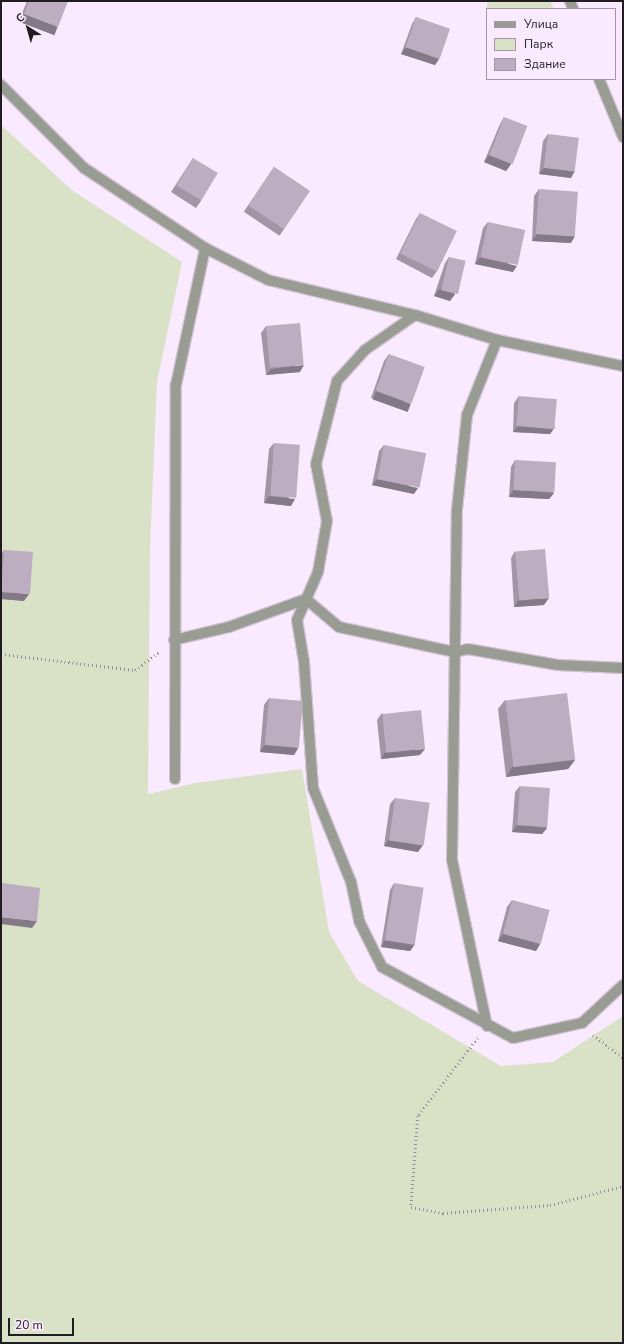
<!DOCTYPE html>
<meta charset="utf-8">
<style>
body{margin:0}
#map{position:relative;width:624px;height:1344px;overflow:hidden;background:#faeaff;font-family:"Nunito Sans",sans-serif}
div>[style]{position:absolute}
.green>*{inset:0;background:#d9e2c6}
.path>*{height:2.5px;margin-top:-1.25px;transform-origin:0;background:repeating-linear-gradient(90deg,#988d9c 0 1px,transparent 0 4px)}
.roads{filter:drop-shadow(1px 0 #d3c5d7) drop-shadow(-1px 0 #d3c5d7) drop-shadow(0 1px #d3c5d7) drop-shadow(0 -1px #d3c5d7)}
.minor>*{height:10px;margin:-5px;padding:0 5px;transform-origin:5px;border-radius:5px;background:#989c92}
.wall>*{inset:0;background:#a395a6;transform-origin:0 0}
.shaded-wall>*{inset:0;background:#847987;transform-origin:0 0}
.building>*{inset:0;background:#bdadc1;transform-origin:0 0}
span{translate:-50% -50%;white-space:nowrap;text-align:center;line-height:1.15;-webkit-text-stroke:3px #faeaff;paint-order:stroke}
.frame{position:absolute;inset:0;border:2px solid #211b22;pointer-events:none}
.legend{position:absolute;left:486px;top:8px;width:130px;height:72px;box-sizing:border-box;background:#faeaff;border:1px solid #a397a7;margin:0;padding:5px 7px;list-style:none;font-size:12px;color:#211b22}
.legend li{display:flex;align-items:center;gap:8px;height:20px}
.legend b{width:20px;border:1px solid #a397a7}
.north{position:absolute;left:8px;top:8px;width:40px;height:40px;-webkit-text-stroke:3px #faeaff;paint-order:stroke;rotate:323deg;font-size:11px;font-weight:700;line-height:16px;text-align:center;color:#211b22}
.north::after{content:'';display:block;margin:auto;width:14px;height:18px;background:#211b22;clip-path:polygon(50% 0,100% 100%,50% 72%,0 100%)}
.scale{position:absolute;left:8px;top:1318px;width:66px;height:18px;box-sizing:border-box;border:2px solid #211b22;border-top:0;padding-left:5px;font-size:12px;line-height:14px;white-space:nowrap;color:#211b22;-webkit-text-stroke:3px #faeaff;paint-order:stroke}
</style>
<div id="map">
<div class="green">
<div style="clip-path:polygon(487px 1px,550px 1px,554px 9px,487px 11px)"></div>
<div style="clip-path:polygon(1px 125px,73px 191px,182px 262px,157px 382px,150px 549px,148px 794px,195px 783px,302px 769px,329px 932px,358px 981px,501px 1066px,553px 1062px,623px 1016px,623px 1343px,1px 1343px)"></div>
</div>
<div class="path">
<div style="left:1px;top:654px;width:135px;rotate:6.8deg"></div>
<div style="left:135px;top:670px;width:31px;rotate:-37deg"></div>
<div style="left:593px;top:1035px;width:38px;rotate:37deg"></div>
<div style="left:478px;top:1038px;width:98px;rotate:127.6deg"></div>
<div style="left:418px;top:1116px;width:91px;rotate:94.4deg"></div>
<div style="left:411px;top:1207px;width:33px;rotate:11deg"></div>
<div style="left:443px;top:1213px;width:107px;rotate:-4.3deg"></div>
<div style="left:550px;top:1205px;width:75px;rotate:-14.6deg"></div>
</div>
<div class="roads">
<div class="minor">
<div style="left:570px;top:1px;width:9px;rotate:69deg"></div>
<div style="left:599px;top:79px;width:63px;rotate:67.5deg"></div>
<div style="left:1px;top:85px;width:117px;rotate:45deg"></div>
<div style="left:84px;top:168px;width:145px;rotate:33.5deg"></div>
<div style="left:205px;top:248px;width:71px;rotate:26.9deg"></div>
<div style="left:268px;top:280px;width:151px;rotate:13.4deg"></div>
<div style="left:415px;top:315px;width:86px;rotate:17deg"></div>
<div style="left:497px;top:340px;width:129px;rotate:11.7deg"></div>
<div style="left:415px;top:315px;width:61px;rotate:145deg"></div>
<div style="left:365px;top:350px;width:42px;rotate:132.1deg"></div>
<div style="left:337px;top:381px;width:86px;rotate:104.2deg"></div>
<div style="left:316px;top:464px;width:58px;rotate:79.1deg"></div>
<div style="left:327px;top:521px;width:52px;rotate:100deg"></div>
<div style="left:318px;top:572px;width:52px;rotate:113.6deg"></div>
<div style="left:297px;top:620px;width:43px;rotate:80.5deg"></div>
<div style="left:304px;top:662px;width:126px;rotate:85.9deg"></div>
<div style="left:313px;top:788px;width:101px;rotate:68deg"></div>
<div style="left:351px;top:882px;width:40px;rotate:78deg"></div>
<div style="left:359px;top:921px;width:51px;rotate:63.4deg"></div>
<div style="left:382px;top:967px;width:149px;rotate:28.5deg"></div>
<div style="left:513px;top:1038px;width:71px;rotate:-12.3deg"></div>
<div style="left:582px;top:1023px;width:56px;rotate:-42.8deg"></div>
<div style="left:174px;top:640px;width:57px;rotate:-13.3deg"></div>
<div style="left:229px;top:627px;width:82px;rotate:-20deg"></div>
<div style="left:306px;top:599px;width:43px;rotate:40.3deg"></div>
<div style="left:339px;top:627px;width:119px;rotate:12.2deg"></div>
<div style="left:455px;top:652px;width:13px;rotate:-13deg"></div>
<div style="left:468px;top:649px;width:91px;rotate:10.1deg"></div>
<div style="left:558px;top:665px;width:65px;rotate:2.6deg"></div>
<div style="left:175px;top:779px;width:394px;rotate:-89.9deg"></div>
<div style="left:176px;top:385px;width:140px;rotate:-78deg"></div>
<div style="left:487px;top:1026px;width:170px;rotate:-101.9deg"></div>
<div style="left:452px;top:860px;width:351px;rotate:-89.2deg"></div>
<div style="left:457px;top:509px;width:95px;rotate:-83.9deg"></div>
<div style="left:467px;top:415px;width:81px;rotate:-68.2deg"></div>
</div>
</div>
<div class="wall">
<div style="clip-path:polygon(27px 1px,68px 1px,53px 34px,19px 21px)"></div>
<div style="clip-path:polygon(416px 17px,439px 59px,435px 65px,401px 54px,412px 24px)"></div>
<div style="clip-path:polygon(504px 117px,511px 164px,506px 171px,484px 162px,500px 124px)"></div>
<div style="clip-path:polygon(548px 134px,571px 178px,539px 174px,543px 141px)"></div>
<div style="clip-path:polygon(193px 158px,201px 201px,196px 208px,171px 192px)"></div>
<div style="left:274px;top:167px;width:43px;height:54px;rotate:34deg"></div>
<div style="clip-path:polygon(539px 189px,571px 243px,532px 241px,534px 196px)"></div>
<div style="clip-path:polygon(420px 213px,437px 271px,432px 278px,396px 259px,416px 219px)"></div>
<div style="clip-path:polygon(488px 222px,513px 272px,475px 264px,483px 228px)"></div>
<div style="clip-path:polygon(449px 257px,455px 294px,450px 301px,434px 296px,445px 263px)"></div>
<div style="clip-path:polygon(266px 326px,300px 372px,266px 375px,261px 333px)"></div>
<div style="clip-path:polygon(389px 354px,407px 411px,371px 398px,384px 361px)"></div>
<div style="clip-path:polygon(519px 396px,555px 427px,550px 434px,513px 432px,514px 403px)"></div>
<div style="clip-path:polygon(274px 443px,291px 506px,264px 503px,269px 449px)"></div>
<div style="clip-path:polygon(384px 445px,414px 494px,372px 485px,379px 451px)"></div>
<div style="clip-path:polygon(515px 460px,554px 493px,549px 499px,509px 497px,511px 467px)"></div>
<div style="clip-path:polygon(4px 550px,24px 601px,1px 599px,1px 555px)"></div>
<div style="clip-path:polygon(515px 551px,544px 605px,514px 607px,511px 558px)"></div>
<div style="clip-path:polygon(269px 698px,298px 748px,294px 755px,260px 752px,264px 705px)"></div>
<div style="clip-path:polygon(505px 700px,575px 760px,568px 769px,506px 777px,498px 709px)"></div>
<div style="clip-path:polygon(382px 713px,420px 755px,381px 759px,377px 720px)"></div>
<div style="clip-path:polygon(520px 786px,547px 828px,542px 834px,512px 832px,515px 792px)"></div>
<div style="clip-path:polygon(395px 798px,418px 852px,384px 846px,390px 804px)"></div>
<div style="clip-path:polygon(394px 883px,415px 944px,410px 951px,381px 947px,390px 890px)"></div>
<div style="clip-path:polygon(512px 900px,540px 944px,536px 951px,498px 941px,507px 907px)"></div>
</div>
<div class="shaded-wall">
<div style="left:24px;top:14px;width:36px;height:9px;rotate:21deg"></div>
<div style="clip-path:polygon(406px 47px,439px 59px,435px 65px,401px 54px)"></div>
<div style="clip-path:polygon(489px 155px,511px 164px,506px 171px,484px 162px)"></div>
<div style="clip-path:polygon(544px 168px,575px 171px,571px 178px,539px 174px)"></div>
<div style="clip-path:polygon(537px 234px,575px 236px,571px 243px,532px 241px)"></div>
<div style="clip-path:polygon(480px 257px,517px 266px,513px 272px,475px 264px)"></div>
<div style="clip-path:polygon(439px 289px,455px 294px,450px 301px,434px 296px)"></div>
<div style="clip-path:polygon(304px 365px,300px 372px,266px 375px,271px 369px)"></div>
<div style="left:376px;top:391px;width:37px;height:9px;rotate:20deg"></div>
<div style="clip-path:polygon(518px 426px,555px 427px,550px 434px,513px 432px)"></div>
<div style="clip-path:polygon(377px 479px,418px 488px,414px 494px,372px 485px)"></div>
<div style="clip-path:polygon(513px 490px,554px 493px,549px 499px,509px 497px)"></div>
<div style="clip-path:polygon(269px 496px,295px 499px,291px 506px,264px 503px)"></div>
<div style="clip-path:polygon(1px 592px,29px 594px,24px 601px,1px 599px)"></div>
<div style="clip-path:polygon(549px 598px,544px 605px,514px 607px,519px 600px)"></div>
<div style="clip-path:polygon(264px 745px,298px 748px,294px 755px,260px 752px)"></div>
<div style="clip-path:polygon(425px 749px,420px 755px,381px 759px,385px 752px)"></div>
<div style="clip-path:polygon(575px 760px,568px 769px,506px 777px,512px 767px)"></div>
<div style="clip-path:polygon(517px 825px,547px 828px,542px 834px,512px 832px)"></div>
<div style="clip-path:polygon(388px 840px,423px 845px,418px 852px,384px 846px)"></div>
<div style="clip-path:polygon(1px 917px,37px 921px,32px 928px,1px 924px)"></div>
<div style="clip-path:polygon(503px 934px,540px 944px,536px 951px,498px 941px)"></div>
<div style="clip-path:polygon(385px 940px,415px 944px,410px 951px,381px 947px)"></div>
</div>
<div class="building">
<div style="clip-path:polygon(29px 1px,68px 1px,58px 27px,24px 14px)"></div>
<div style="left:416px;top:17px;width:36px;height:32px;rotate:19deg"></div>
<div style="left:504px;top:117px;width:25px;height:41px;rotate:21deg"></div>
<div style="left:548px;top:134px;width:31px;height:34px;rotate:7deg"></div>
<div style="left:193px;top:158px;width:29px;height:32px;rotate:31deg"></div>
<div style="left:274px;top:167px;width:43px;height:46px;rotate:34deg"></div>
<div style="left:539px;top:189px;width:39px;height:45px;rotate:4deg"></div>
<div style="left:420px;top:213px;width:41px;height:45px;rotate:26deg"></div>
<div style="left:488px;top:222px;width:38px;height:36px;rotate:12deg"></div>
<div style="left:449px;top:257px;width:17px;height:34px;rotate:13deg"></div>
<div style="left:300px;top:323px;width:42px;height:34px;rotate:85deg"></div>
<div style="left:389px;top:354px;width:38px;height:39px;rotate:20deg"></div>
<div style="left:519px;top:396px;width:38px;height:30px;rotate:5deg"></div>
<div style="left:274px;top:443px;width:26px;height:53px;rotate:4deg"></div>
<div style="left:384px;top:445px;width:43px;height:35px;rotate:11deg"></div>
<div style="left:515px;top:460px;width:41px;height:30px;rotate:3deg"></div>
<div style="left:545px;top:549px;width:49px;height:30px;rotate:85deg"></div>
<div style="left:4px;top:550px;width:29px;height:42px;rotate:4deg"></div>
<div style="left:567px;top:693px;width:67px;height:62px;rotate:83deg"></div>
<div style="left:269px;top:698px;width:34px;height:47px;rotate:5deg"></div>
<div style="left:421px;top:710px;width:39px;height:39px;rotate:84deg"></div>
<div style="left:520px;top:786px;width:30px;height:39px;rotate:4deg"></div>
<div style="left:395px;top:798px;width:35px;height:43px;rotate:8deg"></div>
<div style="clip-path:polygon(2px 883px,40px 888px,37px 921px,1px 917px,1px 896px)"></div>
<div style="left:394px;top:883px;width:30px;height:58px;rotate:9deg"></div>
<div style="left:512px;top:900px;width:39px;height:35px;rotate:15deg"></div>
</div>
<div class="frame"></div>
<ul class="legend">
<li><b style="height:5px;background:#989c92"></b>Улица</li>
<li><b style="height:11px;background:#d9e2c6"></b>Парк</li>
<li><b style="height:11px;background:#bdadc1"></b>Здание</li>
</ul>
<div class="north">С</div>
<div class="scale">20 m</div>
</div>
